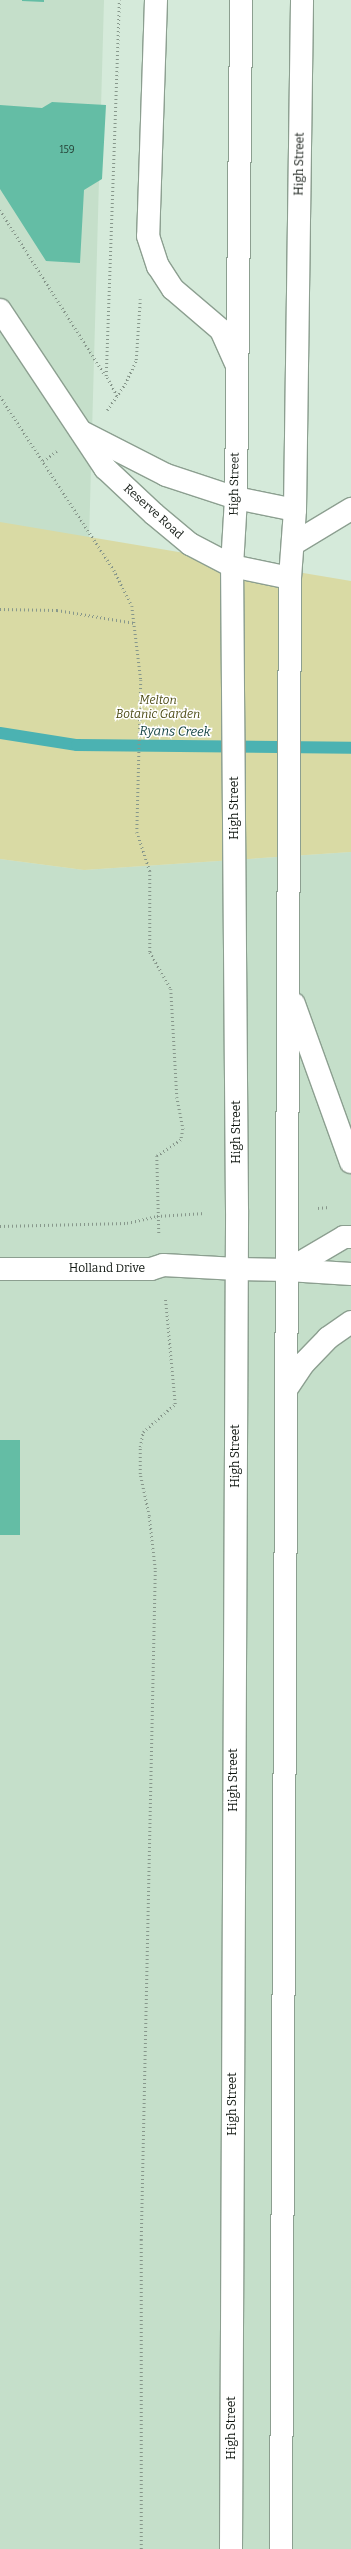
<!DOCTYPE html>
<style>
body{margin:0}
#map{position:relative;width:351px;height:2549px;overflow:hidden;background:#d5eada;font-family:Bitter,serif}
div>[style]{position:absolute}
.built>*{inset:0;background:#c5dfca}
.green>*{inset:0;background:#d9daa4}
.stream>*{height:12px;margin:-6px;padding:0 6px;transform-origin:6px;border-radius:6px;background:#4bb2b2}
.building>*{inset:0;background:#64bda5;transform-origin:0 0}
.path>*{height:2.5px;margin-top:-1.25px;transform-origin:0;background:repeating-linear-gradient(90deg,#87978b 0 1px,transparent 0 4px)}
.roads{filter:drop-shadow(1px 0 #8c9f90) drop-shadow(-1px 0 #8c9f90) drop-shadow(0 1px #8c9f90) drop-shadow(0 -1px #8c9f90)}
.minor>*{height:22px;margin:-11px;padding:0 11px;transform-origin:11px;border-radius:11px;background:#fff}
.major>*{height:22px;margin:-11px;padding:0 11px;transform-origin:11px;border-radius:11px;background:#fff}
span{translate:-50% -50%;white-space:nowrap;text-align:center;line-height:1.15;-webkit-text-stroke:3px #fff;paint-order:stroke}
.number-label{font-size:10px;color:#244035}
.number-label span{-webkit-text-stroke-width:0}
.street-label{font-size:12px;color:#0f1610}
.park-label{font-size:12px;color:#4d4c15;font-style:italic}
.water-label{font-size:13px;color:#134242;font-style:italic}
</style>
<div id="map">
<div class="built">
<div style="clip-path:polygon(0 0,104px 0,89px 540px,0 524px)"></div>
<div style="clip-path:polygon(351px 852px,351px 2549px,0 2549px,0 859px,84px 870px)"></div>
</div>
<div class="green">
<div style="clip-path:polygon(0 522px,351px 581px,351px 852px,84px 870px,0 859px)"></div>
</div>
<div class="stream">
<div style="left:0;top:733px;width:78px;rotate:8.9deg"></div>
<div style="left:77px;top:745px;width:274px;rotate:0.6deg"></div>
</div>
<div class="building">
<div style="clip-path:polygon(22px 0,44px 0,44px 2px,22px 1px)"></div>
<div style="clip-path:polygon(52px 102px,106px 105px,102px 179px,84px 190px,80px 263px,46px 261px,0 189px,0 105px,42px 108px)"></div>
<div style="left:0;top:1440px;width:20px;height:95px"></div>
</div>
<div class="path">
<div style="left:0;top:210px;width:196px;rotate:57.5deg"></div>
<div style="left:0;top:396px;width:208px;rotate:56.8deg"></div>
<div style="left:114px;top:570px;width:40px;rotate:63.4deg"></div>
<div style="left:132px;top:606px;width:75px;rotate:83.1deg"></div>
<div style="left:141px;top:680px;width:152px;rotate:91.5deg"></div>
<div style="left:137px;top:832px;width:41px;rotate:71.6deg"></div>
<div style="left:150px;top:871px;width:81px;rotate:90deg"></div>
<div style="left:150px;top:952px;width:43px;rotate:60.4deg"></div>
<div style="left:171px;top:989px;width:108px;rotate:86.8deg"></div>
<div style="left:177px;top:1097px;width:33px;rotate:79deg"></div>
<div style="left:183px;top:1129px;width:11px;rotate:100deg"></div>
<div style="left:181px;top:1140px;width:29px;rotate:146deg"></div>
<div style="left:157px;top:1156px;width:79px;rotate:88.5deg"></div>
<div style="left:117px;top:396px;width:23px;rotate:-119deg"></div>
<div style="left:106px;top:376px;width:376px;rotate:-88deg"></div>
<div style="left:107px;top:410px;width:32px;rotate:-55deg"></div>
<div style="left:125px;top:384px;width:26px;rotate:-65deg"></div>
<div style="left:136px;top:360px;width:61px;rotate:-86.2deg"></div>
<div style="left:43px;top:461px;width:17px;rotate:-36deg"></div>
<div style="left:0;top:609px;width:57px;rotate:1deg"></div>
<div style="left:57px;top:610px;width:79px;rotate:9.5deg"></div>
<div style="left:318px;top:1208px;width:11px;rotate:-5deg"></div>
<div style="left:0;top:1226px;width:127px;rotate:-1.4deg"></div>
<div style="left:127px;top:1223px;width:31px;rotate:-13deg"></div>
<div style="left:157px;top:1216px;width:48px;rotate:-3.6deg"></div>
<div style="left:141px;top:2549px;width:309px;rotate:-90deg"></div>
<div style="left:141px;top:2240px;width:671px;rotate:-88.8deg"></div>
<div style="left:155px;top:1569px;width:53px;rotate:-96.5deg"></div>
<div style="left:149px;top:1516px;width:43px;rotate:-102.1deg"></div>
<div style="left:140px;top:1474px;width:27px;rotate:-90deg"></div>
<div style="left:140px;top:1447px;width:15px;rotate:-79deg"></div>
<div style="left:143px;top:1432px;width:43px;rotate:-41.2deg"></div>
<div style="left:175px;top:1404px;width:107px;rotate:-95.3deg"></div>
</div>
<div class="roads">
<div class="minor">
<div style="left:156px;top:0;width:236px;rotate:91.9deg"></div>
<div style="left:148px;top:236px;width:32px;rotate:72deg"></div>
<div style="left:158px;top:266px;width:27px;rotate:57deg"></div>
<div style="left:173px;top:289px;width:63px;rotate:40.5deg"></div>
<div style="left:221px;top:330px;width:36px;rotate:66deg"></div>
<div style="left:0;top:310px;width:190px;rotate:56.4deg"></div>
<div style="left:105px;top:468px;width:67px;rotate:43.2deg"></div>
<div style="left:154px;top:514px;width:47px;rotate:39.8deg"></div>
<div style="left:190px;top:544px;width:47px;rotate:27.6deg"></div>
<div style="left:232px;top:566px;width:59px;rotate:11.7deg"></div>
<div style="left:82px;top:432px;width:94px;rotate:27.1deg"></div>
<div style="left:166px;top:475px;width:74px;rotate:18.2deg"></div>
<div style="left:236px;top:498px;width:60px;rotate:11.5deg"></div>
<div style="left:293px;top:544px;width:68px;rotate:-31.1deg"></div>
<div style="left:0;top:1269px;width:151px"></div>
<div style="left:151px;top:1269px;width:13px;rotate:-18deg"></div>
<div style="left:163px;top:1265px;width:74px;rotate:3.1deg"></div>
<div style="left:288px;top:1270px;width:65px;rotate:-30.5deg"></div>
<div style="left:344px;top:1237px;width:7px"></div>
<div style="left:288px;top:1270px;width:63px;rotate:3.6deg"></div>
</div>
<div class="major">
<div style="left:294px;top:1004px;width:168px;rotate:70.2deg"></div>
<div style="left:237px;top:1269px;width:51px;rotate:1.1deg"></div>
<div style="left:287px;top:1388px;width:30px;rotate:-56deg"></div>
<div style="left:304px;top:1363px;width:35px;rotate:-46deg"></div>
<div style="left:328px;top:1338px;width:28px;rotate:-35deg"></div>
<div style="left:231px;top:2549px;width:1339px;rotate:-89.74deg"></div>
<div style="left:237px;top:1210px;width:644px;rotate:-90.44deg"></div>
<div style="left:232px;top:566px;width:68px;rotate:-86.6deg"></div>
<div style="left:236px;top:498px;width:498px;rotate:-89.4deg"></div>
<div style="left:281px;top:2549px;width:1971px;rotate:-89.74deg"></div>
<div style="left:290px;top:578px;width:68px;rotate:-85.8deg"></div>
<div style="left:295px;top:510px;width:510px;rotate:-89.21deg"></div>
</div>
</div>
<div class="number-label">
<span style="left:67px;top:151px">159</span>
</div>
<div class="street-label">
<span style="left:300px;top:164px;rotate:-89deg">High Street</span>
<span style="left:235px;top:484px;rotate:-89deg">High Street</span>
<span style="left:153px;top:512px;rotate:42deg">Reserve Road</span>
<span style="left:235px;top:808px;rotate:-90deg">High Street</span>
<span style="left:237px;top:1132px;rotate:-90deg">High Street</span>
<span style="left:107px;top:1269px">Holland Drive</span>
<span style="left:236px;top:1456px;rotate:-90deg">High Street</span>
<span style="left:234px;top:1780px;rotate:-90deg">High Street</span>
<span style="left:233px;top:2104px;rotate:-90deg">High Street</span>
<span style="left:232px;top:2428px;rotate:-90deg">High Street</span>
</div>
<div class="park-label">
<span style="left:158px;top:708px">Melton<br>Botanic Garden</span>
</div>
<div class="water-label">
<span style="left:175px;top:732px;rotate:1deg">Ryans Creek</span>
</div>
</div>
